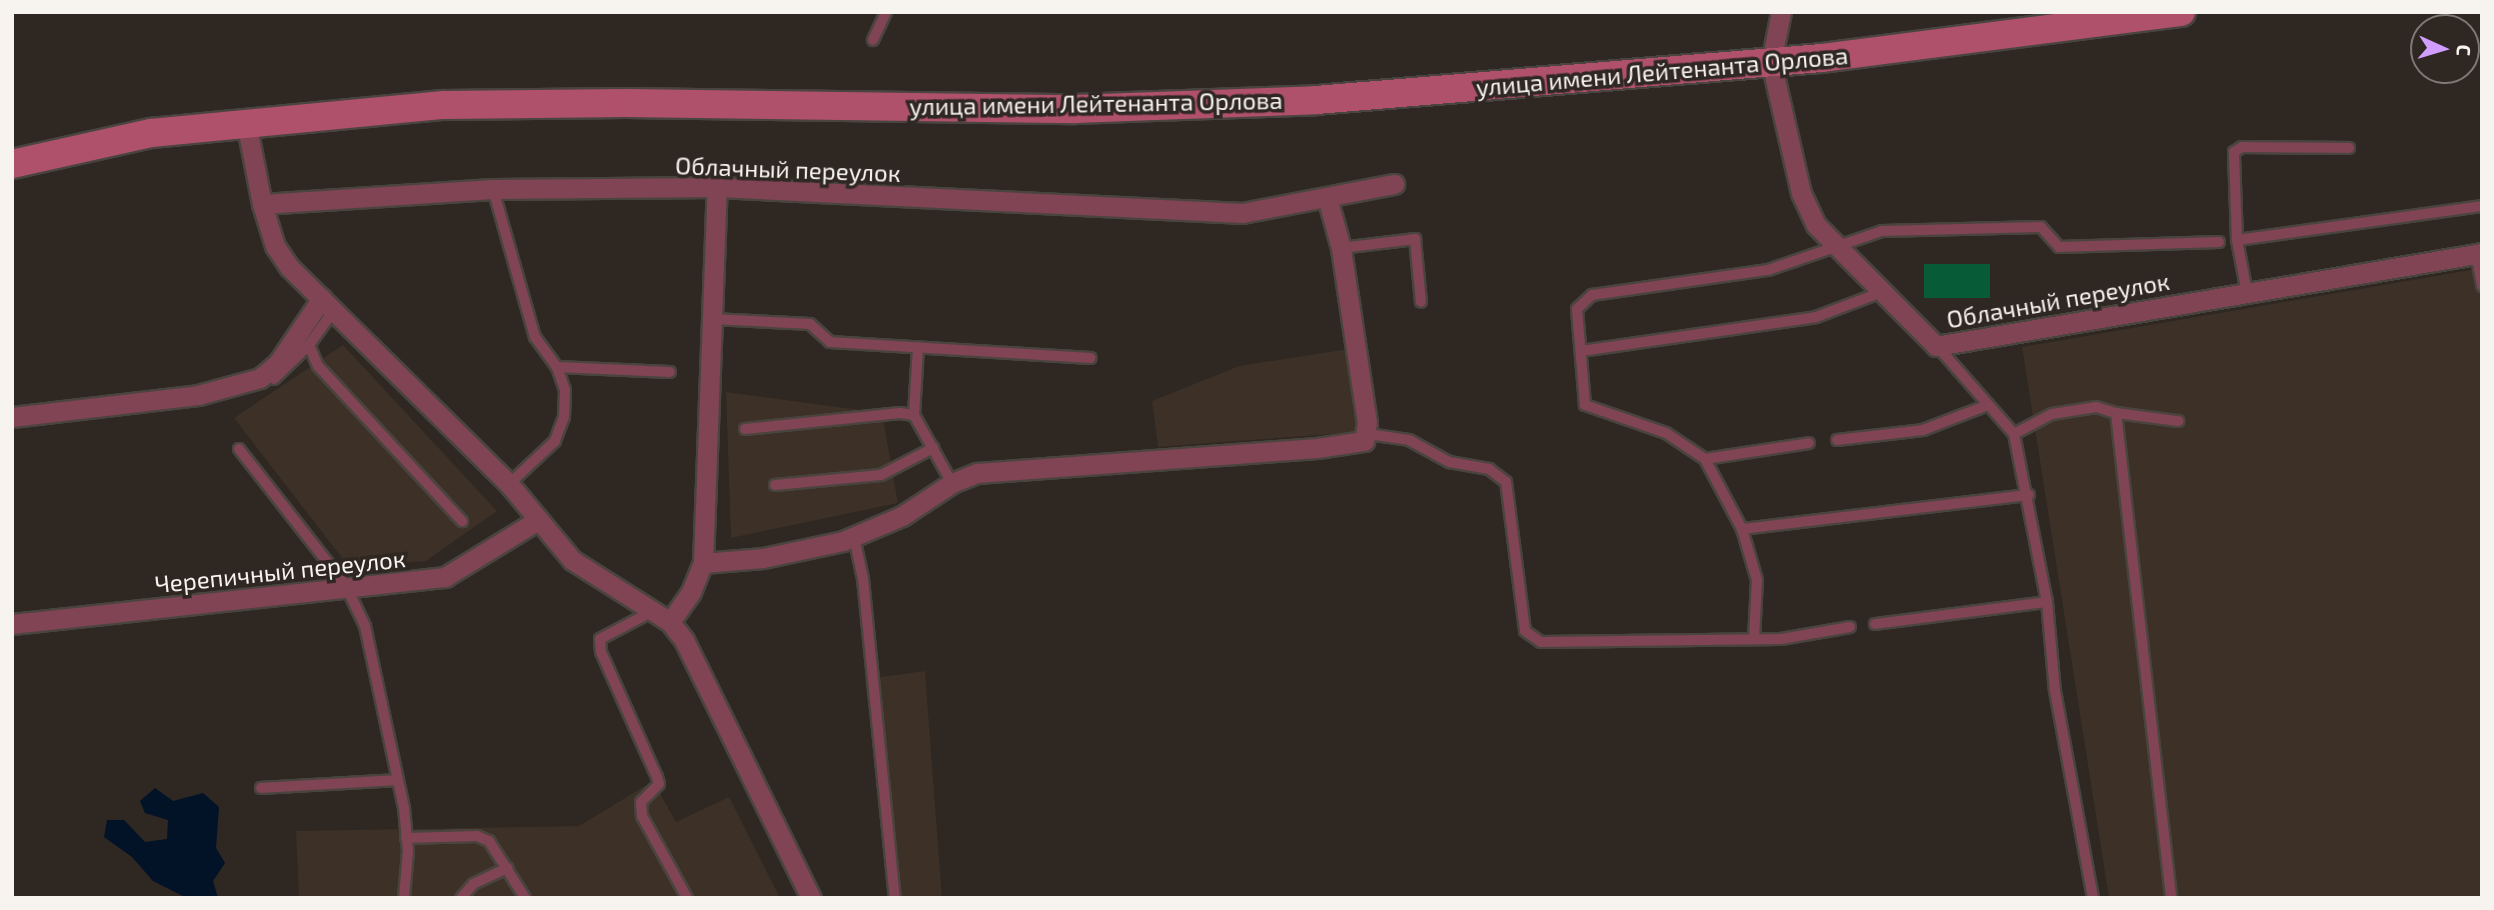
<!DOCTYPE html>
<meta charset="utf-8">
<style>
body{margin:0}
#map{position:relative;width:2494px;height:910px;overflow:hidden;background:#2e2722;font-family:"Exo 2",sans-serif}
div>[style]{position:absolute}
.built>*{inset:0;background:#3c3027}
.green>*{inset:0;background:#085b37;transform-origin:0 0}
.water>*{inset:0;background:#021227}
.roads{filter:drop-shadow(2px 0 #4a443f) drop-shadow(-2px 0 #4a443f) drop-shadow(0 2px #4a443f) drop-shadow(0 -2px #4a443f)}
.service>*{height:10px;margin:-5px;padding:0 5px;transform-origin:5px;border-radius:5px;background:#804454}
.minor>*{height:19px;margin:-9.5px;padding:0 9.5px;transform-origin:9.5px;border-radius:9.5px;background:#804454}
.secondary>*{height:28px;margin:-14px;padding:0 14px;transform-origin:14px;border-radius:14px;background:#b0516b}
span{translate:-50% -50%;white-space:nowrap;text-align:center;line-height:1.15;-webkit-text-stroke:7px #2e2722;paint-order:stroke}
.street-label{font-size:24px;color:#f7f3ef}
.frame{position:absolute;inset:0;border:14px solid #f7f3ef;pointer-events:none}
.north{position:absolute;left:2410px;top:14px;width:70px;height:70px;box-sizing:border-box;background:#2e2722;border:2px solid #7e7974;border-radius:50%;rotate:94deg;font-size:19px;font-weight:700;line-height:28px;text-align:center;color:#f7f3ef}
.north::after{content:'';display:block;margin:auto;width:24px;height:32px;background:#d19dfe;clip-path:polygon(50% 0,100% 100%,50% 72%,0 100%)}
</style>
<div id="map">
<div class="built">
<div style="clip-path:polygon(2482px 268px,2482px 898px,2109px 898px,2022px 347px)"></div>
<div style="clip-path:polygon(343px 345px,497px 511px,426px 561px,349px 567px,234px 418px)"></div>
<div style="clip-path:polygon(1348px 349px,1359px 432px,1158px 447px,1152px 401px,1239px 366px)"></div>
<div style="clip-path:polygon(726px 392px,882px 413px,898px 503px,731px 538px)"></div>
<div style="clip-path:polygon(925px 671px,942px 898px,891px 898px,865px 679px)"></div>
<div style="clip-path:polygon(653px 781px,676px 822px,729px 797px,780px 898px,299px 898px,296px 831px,579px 826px)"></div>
</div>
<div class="green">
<div style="left:1924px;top:264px;width:66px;height:34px"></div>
</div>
<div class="water">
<div style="clip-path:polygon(155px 788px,173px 801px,203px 793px,219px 807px,216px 848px,225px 863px,213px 881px,218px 898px,187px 898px,153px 881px,132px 857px,104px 837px,107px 820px,124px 820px,145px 842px,167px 839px,168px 820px,145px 813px,140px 801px)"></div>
</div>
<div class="roads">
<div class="service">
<div style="left:873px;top:40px;width:31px;rotate:-65deg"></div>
<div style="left:493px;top:189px;width:154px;rotate:74.2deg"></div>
<div style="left:535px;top:337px;width:37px;rotate:54deg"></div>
<div style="left:557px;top:367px;width:24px;rotate:71deg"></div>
<div style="left:565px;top:390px;width:27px;rotate:92deg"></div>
<div style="left:564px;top:417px;width:26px;rotate:111deg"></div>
<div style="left:555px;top:441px;width:63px;rotate:136.9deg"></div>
<div style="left:2237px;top:240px;width:247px;rotate:-7.9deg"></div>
<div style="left:1341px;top:248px;width:75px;rotate:-6.9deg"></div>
<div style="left:1415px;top:239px;width:63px;rotate:84.6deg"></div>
<div style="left:2476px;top:254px;width:33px;rotate:79deg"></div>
<div style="left:2247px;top:293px;width:54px;rotate:-100.7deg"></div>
<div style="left:2237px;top:240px;width:88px;rotate:-92deg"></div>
<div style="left:2234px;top:152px;width:9px;rotate:-32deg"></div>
<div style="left:2242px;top:147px;width:107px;rotate:0.5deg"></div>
<div style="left:334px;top:310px;width:43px;rotate:125.5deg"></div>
<div style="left:309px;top:345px;width:23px;rotate:67deg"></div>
<div style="left:318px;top:366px;width:212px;rotate:47.1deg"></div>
<div style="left:713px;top:319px;width:97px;rotate:3deg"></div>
<div style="left:810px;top:324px;width:27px;rotate:42deg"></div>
<div style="left:830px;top:342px;width:261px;rotate:3.5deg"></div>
<div style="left:1937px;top:346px;width:117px;rotate:48.8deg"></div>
<div style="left:2014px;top:434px;width:171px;rotate:78.9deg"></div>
<div style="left:2047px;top:602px;width:89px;rotate:84.9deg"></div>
<div style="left:2055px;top:691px;width:210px;rotate:79.6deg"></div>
<div style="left:1581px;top:351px;width:237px;rotate:-8.2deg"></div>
<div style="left:1816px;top:317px;width:71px;rotate:-20.7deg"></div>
<div style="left:557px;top:367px;width:113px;rotate:2.5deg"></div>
<div style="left:274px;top:379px;width:49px;rotate:-44.2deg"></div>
<div style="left:2116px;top:413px;width:63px;rotate:7.4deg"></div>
<div style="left:914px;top:415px;width:68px;rotate:-86.6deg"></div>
<div style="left:745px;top:429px;width:156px;rotate:-5.9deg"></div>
<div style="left:900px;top:413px;width:14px;rotate:8deg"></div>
<div style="left:914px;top:415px;width:78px;rotate:60.8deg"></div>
<div style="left:1368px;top:434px;width:41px;rotate:8.3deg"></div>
<div style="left:1409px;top:440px;width:46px;rotate:28.8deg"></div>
<div style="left:1449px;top:462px;width:41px;rotate:9.9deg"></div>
<div style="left:1489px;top:469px;width:21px;rotate:37deg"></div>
<div style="left:1506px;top:482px;width:150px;rotate:82.7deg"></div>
<div style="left:1525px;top:631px;width:19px;rotate:35deg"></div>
<div style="left:1541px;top:642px;width:240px;rotate:-0.7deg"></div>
<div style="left:1781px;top:639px;width:70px;rotate:-9.9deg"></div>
<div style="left:2014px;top:434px;width:43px;rotate:-27.8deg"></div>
<div style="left:2052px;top:414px;width:45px;rotate:-9deg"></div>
<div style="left:2096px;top:407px;width:21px;rotate:17deg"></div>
<div style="left:2116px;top:413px;width:488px;rotate:83.5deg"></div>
<div style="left:1837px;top:440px;width:87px;rotate:-6.6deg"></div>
<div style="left:1923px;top:430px;width:70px;rotate:-21deg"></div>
<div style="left:239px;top:449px;width:174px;rotate:52deg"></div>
<div style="left:346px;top:586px;width:44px;rotate:64.6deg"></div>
<div style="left:365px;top:626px;width:186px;rotate:77.9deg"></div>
<div style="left:404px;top:808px;width:43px;rotate:84.7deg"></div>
<div style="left:408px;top:851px;width:47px;rotate:94.9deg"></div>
<div style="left:1705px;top:459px;width:47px;rotate:-146.3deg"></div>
<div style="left:1666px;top:433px;width:86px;rotate:-160.9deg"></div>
<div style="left:1585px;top:405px;width:96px;rotate:-94.8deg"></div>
<div style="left:1577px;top:309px;width:21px;rotate:-43deg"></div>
<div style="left:1592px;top:295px;width:178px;rotate:-8.1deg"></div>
<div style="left:1768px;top:270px;width:120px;rotate:-18.9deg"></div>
<div style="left:1882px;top:231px;width:159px;rotate:-1.4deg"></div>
<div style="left:2041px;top:227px;width:27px;rotate:48deg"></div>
<div style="left:2059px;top:247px;width:160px;rotate:-1.8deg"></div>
<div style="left:775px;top:485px;width:106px;rotate:-5.4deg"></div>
<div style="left:881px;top:475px;width:59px;rotate:-27.4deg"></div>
<div style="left:1742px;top:529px;width:79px;rotate:-117.9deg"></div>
<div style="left:1705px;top:459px;width:105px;rotate:-8.7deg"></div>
<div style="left:854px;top:537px;width:43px;rotate:77.9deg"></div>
<div style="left:863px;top:579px;width:321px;rotate:84.3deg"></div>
<div style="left:653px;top:611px;width:60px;rotate:152.2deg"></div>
<div style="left:600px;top:639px;width:13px;rotate:86deg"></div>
<div style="left:601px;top:652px;width:137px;rotate:65.9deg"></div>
<div style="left:657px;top:777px;width:7px;rotate:74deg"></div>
<div style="left:659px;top:784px;width:25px;rotate:135deg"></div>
<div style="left:641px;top:802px;width:14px;rotate:86deg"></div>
<div style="left:642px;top:816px;width:94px;rotate:61.2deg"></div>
<div style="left:1875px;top:624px;width:173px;rotate:-7.3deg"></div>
<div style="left:1754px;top:639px;width:59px;rotate:-87.1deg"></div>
<div style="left:1757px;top:580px;width:53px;rotate:-106.4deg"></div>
<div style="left:1742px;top:529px;width:289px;rotate:-6.8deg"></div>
<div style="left:261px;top:788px;width:137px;rotate:-3.3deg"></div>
<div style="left:406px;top:838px;width:71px;rotate:-1.6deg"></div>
<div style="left:477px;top:836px;width:13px;rotate:23deg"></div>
<div style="left:489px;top:841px;width:67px;rotate:57.7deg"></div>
<div style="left:461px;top:898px;width:18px;rotate:-49deg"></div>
<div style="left:473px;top:884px;width:38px;rotate:-25deg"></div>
</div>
<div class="minor">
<div style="left:1781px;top:12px;width:51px;rotate:101.3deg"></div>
<div style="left:1771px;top:62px;width:134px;rotate:77.1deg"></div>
<div style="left:1801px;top:193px;width:35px;rotate:65deg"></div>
<div style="left:1816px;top:225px;width:170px;rotate:45.2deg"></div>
<div style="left:1936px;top:346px;width:554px;rotate:-9.67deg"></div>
<div style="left:246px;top:122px;width:84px;rotate:79deg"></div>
<div style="left:262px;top:204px;width:44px;rotate:72.8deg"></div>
<div style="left:275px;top:246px;width:25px;rotate:56deg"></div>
<div style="left:289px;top:267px;width:309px;rotate:44.6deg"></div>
<div style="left:509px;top:484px;width:99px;rotate:50.3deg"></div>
<div style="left:572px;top:560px;width:116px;rotate:32.3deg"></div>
<div style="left:670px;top:622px;width:23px;rotate:52deg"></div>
<div style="left:684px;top:640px;width:288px;rotate:63.8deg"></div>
<div style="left:262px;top:204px;width:231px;rotate:-3.7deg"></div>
<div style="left:493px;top:189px;width:224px;rotate:-0.5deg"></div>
<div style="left:717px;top:187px;width:526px;rotate:2.84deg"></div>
<div style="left:1242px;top:213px;width:155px;rotate:-10.8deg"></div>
<div style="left:12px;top:417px;width:187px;rotate:-6.7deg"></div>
<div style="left:198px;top:395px;width:64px;rotate:-15.3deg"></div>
<div style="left:260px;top:378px;width:23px;rotate:-40deg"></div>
<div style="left:278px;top:363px;width:78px;rotate:-55.9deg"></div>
<div style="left:703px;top:563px;width:60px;rotate:-4.8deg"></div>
<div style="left:763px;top:558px;width:82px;rotate:-12deg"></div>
<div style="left:843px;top:541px;width:64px;rotate:-23deg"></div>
<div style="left:902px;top:516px;width:60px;rotate:-33.4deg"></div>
<div style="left:952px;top:483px;width:27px;rotate:-22deg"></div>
<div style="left:977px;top:473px;width:341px;rotate:-4.2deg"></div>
<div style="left:1317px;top:448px;width:48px;rotate:-8.5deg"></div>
<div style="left:1364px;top:441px;width:18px;rotate:-81deg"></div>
<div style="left:1367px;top:423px;width:177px;rotate:-98.5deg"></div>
<div style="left:1341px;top:248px;width:53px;rotate:-105.4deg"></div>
<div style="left:670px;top:622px;width:37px;rotate:-55deg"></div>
<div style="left:691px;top:592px;width:31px;rotate:-68deg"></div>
<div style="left:703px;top:563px;width:376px;rotate:-87.9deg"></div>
<div style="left:12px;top:624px;width:436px;rotate:-6.2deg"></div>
<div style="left:445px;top:577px;width:109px;rotate:-31.5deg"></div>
</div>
<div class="secondary">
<div style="left:12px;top:164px;width:142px;rotate:-12.6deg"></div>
<div style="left:151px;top:133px;width:294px;rotate:-5.5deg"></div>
<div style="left:444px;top:105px;width:182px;rotate:-0.6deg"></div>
<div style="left:626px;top:103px;width:449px;rotate:0.8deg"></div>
<div style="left:1075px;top:109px;width:241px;rotate:-2.1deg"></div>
<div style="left:1316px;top:100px;width:507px;rotate:-4.75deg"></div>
<div style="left:1821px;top:58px;width:363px;rotate:-7.3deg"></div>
</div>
</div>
<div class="street-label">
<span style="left:1662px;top:71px;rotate:-5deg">улица имени Лейтенанта Орлова</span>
<span style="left:1096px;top:103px;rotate:-1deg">улица имени Лейтенанта Орлова</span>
<span style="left:788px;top:169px;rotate:2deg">Облачный переулок</span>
<span style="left:2058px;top:300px;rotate:-10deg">Облачный переулок</span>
<span style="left:280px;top:571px;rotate:-6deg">Черепичный переулок</span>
</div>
<div class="frame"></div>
<div class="north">С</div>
</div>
